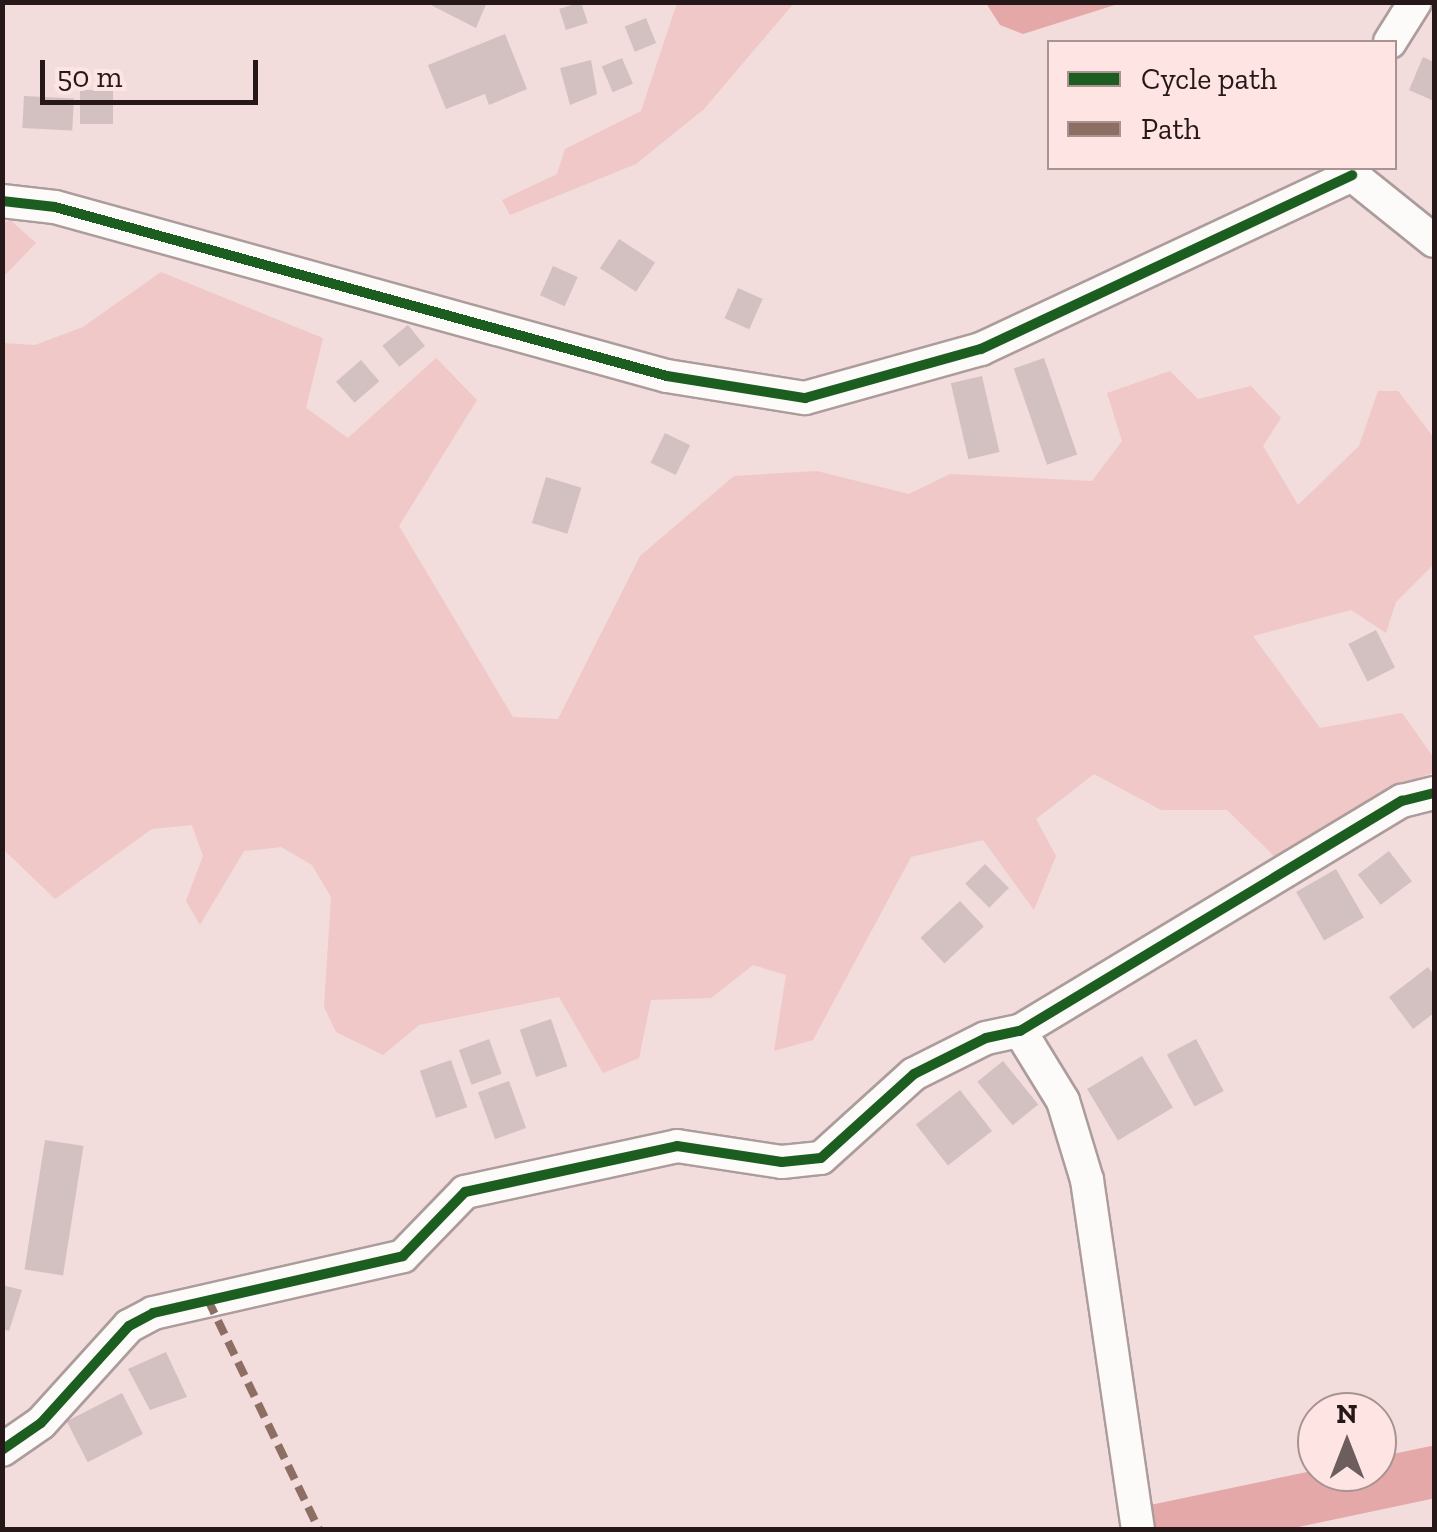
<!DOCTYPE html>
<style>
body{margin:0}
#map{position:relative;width:1437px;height:1532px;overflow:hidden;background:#f2dcdc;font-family:"Zilla Slab",serif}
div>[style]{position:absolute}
.green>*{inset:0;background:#efc8c7}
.water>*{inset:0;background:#e4a8a8}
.river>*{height:52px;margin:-26px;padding:0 26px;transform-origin:26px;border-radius:26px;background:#e4a8a8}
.building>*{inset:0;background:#d3c1c1;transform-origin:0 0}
.roads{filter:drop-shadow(2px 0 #ac9c9c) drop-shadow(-2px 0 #ac9c9c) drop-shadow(0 2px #ac9c9c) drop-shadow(0 -2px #ac9c9c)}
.minor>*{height:32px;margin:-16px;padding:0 16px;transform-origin:16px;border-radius:16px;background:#fdfafa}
.quiet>*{height:8px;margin-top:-4px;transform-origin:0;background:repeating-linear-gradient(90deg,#8d6e63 0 15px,transparent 0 23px)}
.cycleway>*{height:10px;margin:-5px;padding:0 5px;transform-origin:5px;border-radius:5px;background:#1b5e20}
span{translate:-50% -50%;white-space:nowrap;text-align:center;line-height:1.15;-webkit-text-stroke:9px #fee5e4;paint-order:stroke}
.frame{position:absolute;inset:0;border:5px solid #261818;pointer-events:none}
.legend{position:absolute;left:1047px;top:40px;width:350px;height:130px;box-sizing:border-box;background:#fee5e4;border:2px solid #a89392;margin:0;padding:12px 18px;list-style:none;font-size:30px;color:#261818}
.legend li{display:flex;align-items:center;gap:20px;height:50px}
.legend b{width:50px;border:2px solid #a89392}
.north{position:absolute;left:1297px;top:1392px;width:100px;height:100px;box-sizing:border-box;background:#fee5e4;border:2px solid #a89392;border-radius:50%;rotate:0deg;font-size:28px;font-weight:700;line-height:40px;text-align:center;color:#261818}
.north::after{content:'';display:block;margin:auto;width:35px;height:45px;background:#6d5d5d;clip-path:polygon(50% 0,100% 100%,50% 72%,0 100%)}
.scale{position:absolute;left:40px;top:60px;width:218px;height:45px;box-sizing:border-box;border:5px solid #261818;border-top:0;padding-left:12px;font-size:30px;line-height:35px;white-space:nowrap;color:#261818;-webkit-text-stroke:8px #fee5e4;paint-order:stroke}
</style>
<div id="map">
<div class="green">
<div style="clip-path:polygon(677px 3px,794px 3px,704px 109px,636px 164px,510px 215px,502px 200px,557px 174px,565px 149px,641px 111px)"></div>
<div style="clip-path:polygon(10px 220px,36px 243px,3px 277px,3px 223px)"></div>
<div style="clip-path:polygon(161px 272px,323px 338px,306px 408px,348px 438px,436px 358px,477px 400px,399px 526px,513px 717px,558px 719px,640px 556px,734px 476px,817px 471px,909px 494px,950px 474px,1092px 481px,1122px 441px,1107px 393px,1170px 371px,1198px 399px,1251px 386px,1281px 418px,1263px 446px,1298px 505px,1359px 446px,1378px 391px,1398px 391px,1434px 438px,1434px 564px,1396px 602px,1386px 633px,1351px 610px,1253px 636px,1320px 728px,1402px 713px,1434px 758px,1434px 772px,1372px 797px,1277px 859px,1227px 810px,1161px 810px,1094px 774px,1036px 819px,1056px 856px,1034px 910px,983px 840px,911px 857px,813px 1040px,774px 1051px,786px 975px,753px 965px,711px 998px,651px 1000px,639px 1058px,603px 1073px,559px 997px,419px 1025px,383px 1055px,336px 1032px,324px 1007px,331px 897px,312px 865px,281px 847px,244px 851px,200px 925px,186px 901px,203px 856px,192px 825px,152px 829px,55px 899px,3px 849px,2px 343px,35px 345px,83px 327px)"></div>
</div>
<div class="water">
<div style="clip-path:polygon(986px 3px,1121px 3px,1023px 34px,1000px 25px)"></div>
</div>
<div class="river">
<div style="left:1158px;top:1530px;width:282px;rotate:-11.9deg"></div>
</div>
<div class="building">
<div style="clip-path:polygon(425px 2px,487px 2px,476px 28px)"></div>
<div style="left:581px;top:2px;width:22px;height:23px;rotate:72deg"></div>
<div style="left:646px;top:18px;width:27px;height:23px;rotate:68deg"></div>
<div style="clip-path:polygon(505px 34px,527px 89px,489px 105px,485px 94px,446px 109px,428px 65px)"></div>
<div style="clip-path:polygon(1423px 57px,1434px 62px,1434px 101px,1409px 90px)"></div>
<div style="left:622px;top:58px;width:28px;height:22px;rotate:67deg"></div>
<div style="clip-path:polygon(591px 60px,597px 94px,570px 105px,560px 68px)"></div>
<div style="left:80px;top:90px;width:33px;height:34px"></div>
<div style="left:24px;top:96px;width:50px;height:32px;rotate:3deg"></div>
<div style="left:619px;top:239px;width:43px;height:35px;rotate:33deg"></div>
<div style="left:553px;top:266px;width:27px;height:32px;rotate:24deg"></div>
<div style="left:738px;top:288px;width:27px;height:33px;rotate:24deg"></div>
<div style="left:408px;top:325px;width:27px;height:33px;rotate:51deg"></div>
<div style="left:1044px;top:358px;width:102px;height:32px;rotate:71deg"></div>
<div style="left:361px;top:360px;width:28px;height:33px;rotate:49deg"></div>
<div style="left:982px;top:376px;width:78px;height:32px;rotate:77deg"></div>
<div style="left:665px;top:433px;width:28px;height:33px;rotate:26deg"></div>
<div style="left:546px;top:477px;width:37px;height:48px;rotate:17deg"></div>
<div style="left:1376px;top:630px;width:42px;height:31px;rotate:63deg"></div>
<div style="left:1389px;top:851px;width:38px;height:39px;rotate:53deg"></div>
<div style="left:985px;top:864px;width:34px;height:28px;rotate:45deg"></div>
<div style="left:1336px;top:869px;width:56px;height:46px;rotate:60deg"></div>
<div style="left:960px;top:901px;width:35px;height:54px;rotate:47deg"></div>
<div style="clip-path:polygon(1428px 967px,1434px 975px,1434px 1013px,1413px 1029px,1389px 997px)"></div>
<div style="left:551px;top:1019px;width:50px;height:33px;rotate:71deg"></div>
<div style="left:489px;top:1039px;width:37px;height:32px;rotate:70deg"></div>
<div style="left:1196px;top:1039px;width:59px;height:33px;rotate:62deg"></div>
<div style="left:1142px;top:1056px;width:60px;height:64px;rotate:59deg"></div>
<div style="left:451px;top:1060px;width:50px;height:33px;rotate:71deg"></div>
<div style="left:1003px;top:1061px;width:56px;height:33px;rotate:51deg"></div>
<div style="left:509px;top:1081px;width:50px;height:33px;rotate:70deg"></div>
<div style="left:960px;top:1090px;width:52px;height:56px;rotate:52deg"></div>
<div style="left:45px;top:1140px;width:39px;height:131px;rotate:9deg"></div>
<div style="clip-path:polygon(2px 1285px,22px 1290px,9px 1331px,2px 1329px)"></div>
<div style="clip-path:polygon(166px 1352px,187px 1397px,150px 1410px,128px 1369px)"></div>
<div style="left:122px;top:1393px;width:46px;height:62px;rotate:63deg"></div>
</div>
<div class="roads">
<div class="minor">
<div style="left:1390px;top:42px;width:47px;rotate:-58deg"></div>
<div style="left:1355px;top:168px;width:8px;rotate:113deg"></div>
<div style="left:1352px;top:175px;width:105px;rotate:38.8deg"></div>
<div style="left:2px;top:201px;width:53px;rotate:6.5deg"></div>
<div style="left:55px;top:207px;width:635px;rotate:15.44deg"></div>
<div style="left:667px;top:376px;width:140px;rotate:9.1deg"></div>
<div style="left:805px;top:398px;width:183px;rotate:-15.6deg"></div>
<div style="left:981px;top:349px;width:410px;rotate:-25.1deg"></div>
<div style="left:1020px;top:1031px;width:82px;rotate:58.4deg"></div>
<div style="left:1063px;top:1101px;width:83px;rotate:73.1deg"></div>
<div style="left:1087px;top:1180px;width:354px;rotate:81.7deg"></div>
<div style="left:2px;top:1450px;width:47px;rotate:-34.7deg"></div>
<div style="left:41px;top:1423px;width:131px;rotate:-47.8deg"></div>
<div style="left:129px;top:1326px;width:27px;rotate:-28deg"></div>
<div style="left:153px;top:1313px;width:256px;rotate:-12.8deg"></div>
<div style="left:403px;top:1256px;width:89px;rotate:-45.9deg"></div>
<div style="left:465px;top:1192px;width:217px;rotate:-12.2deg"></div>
<div style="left:677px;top:1146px;width:106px;rotate:8.7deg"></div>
<div style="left:782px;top:1162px;width:39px;rotate:-6deg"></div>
<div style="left:821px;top:1158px;width:125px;rotate:-42.1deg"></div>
<div style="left:914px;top:1074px;width:80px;rotate:-26.6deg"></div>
<div style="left:986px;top:1038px;width:35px;rotate:-12deg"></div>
<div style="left:1020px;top:1031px;width:446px;rotate:-31.1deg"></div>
<div style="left:1402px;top:801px;width:33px;rotate:-14deg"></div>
</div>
</div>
<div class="quiet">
<div style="left:208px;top:1300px;width:255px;rotate:64.2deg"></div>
</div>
<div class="cycleway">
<div style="left:2px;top:201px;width:53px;rotate:6.5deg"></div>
<div style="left:55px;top:207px;width:635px;rotate:15.44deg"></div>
<div style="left:667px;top:376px;width:140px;rotate:9.1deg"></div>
<div style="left:805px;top:398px;width:183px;rotate:-15.6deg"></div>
<div style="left:981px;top:349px;width:410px;rotate:-25.1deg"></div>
<div style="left:2px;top:1450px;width:47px;rotate:-34.7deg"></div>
<div style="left:41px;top:1423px;width:131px;rotate:-47.8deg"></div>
<div style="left:129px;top:1326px;width:27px;rotate:-28deg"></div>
<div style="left:153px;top:1313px;width:256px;rotate:-12.8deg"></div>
<div style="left:403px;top:1256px;width:89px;rotate:-45.9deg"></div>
<div style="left:465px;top:1192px;width:217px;rotate:-12.2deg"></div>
<div style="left:677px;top:1146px;width:106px;rotate:8.7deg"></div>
<div style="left:782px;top:1162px;width:39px;rotate:-6deg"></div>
<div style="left:821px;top:1158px;width:125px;rotate:-42.1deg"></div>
<div style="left:914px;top:1074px;width:80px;rotate:-26.6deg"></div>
<div style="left:986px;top:1038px;width:35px;rotate:-12deg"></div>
<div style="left:1020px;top:1031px;width:446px;rotate:-31.1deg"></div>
<div style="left:1402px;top:801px;width:33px;rotate:-14deg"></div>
</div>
<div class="frame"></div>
<ul class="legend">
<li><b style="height:12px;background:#1b5e20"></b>Cycle path</li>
<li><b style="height:12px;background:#8d6e63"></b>Path</li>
</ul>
<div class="north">N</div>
<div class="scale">50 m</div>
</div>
